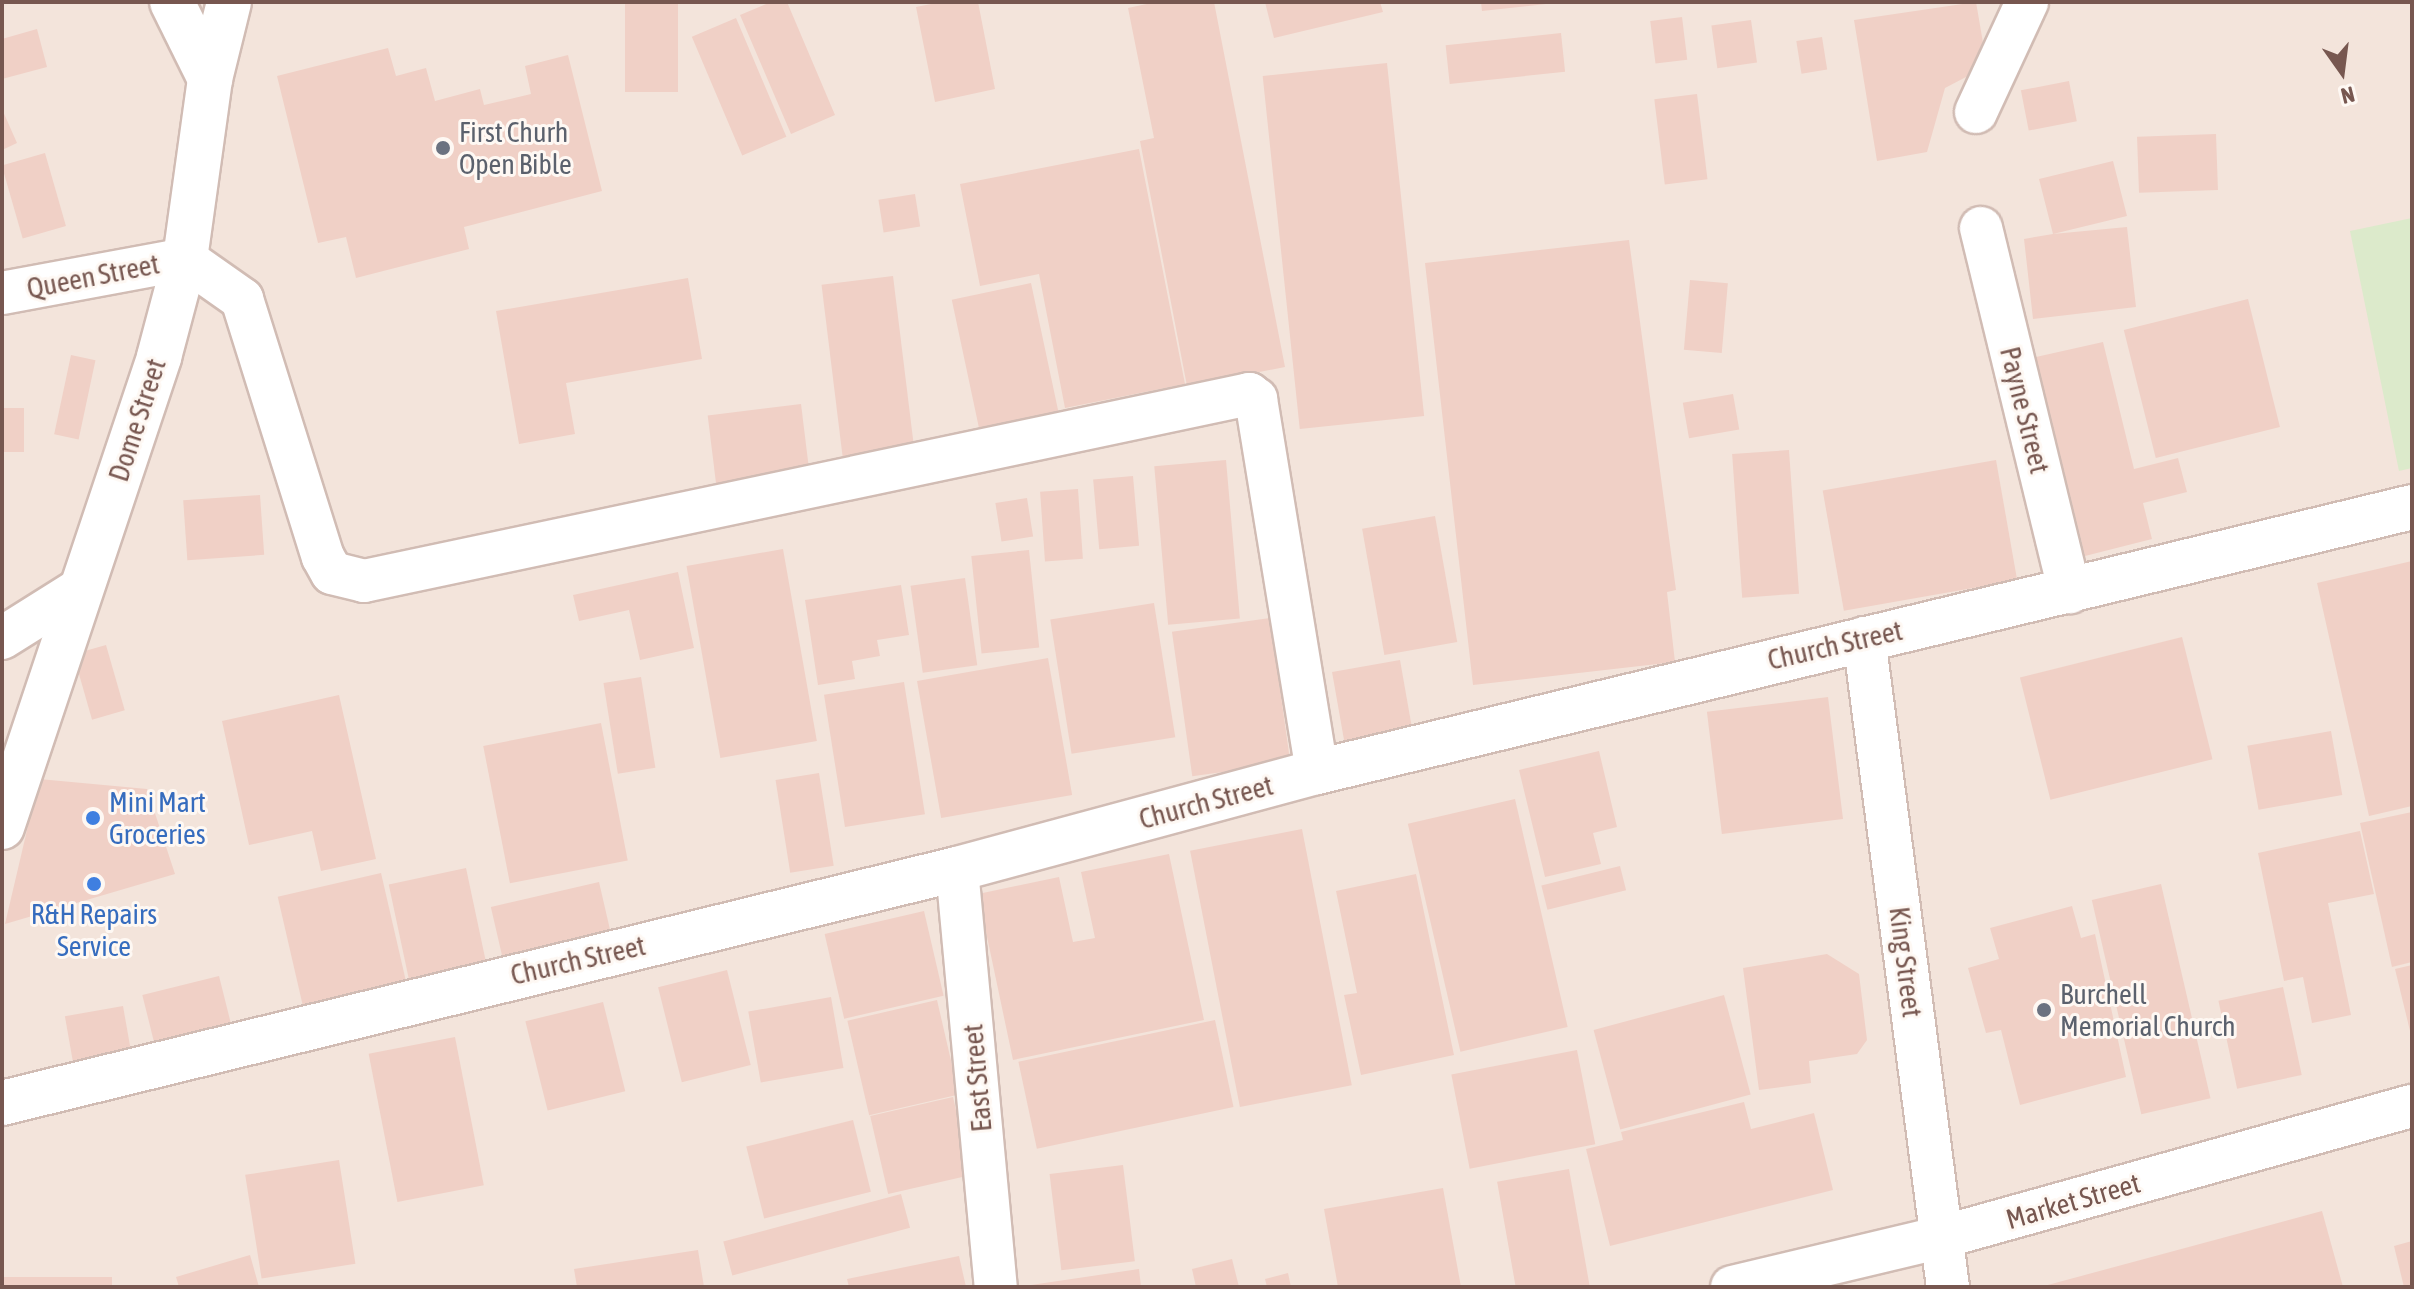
<!DOCTYPE html>
<style>
body{margin:0}
#map{position:relative;width:2414px;height:1289px;overflow:hidden;background:#fcf3ed;font-family:"Asap Condensed",sans-serif}
div>[style]{position:absolute}
.residential>*{inset:0;background:#f3e4db;transform-origin:0 0}
.green>*{inset:0;background:#dceacb}
.building>*{inset:0;background:#f0d0c6;transform-origin:0 0}
.roads{filter:drop-shadow(2px 0 #d1bcb4) drop-shadow(-2px 0 #d1bcb4) drop-shadow(0 2px #d1bcb4) drop-shadow(0 -2px #d1bcb4)}
.minor>*{height:42px;margin:-21px;padding:0 21px;transform-origin:21px;border-radius:21px;background:#fff}
.tertiary>*{height:44px;margin:-22px;padding:0 22px;transform-origin:22px;border-radius:22px;background:#fff}
.dots>*{width:22px;height:22px;translate:-50% -50%;box-sizing:border-box;border:4px solid #fef8f3;border-radius:50%}
span{translate:-50% -50%;white-space:nowrap;text-align:center;line-height:1.15;-webkit-text-stroke:6px #fef8f3;paint-order:stroke}
.worship-label{font-size:28px;color:#5b616d}
.left{translate:0 -50%;text-align:left}
.street-label{font-size:28px;color:#775750}
.shop-label{font-size:28px;color:#366cbe}
.frame{position:absolute;inset:0;border:4px solid #775750;pointer-events:none}
.north{position:absolute;left:2302px;top:32px;width:80px;height:80px;-webkit-text-stroke:6px #fef8f3;paint-order:stroke;rotate:166deg;font-size:22px;font-weight:700;line-height:32px;text-align:center;color:#775750}
.north::after{content:'';display:block;margin:auto;width:28px;height:36px;background:#775750;clip-path:polygon(50% 0,100% 100%,50% 72%,0 100%)}
</style>
<div id="map">
<div class="residential">
<div style="left:2px;top:2px;width:2410px;height:1285px"></div>
</div>
<div class="green">
<div style="clip-path:polygon(2412px 218px,2412px 468px,2399px 471px,2350px 231px)"></div>
</div>
<div class="building">
<div style="left:625px;top:2px;width:53px;height:90px"></div>
<div style="clip-path:polygon(771px 2px,787px 2px,835px 115px,791px 134px,740px 15px)"></div>
<div style="clip-path:polygon(941px 2px,978px 2px,995px 89px,935px 102px,916px 7px)"></div>
<div style="clip-path:polygon(1156px 2px,1214px 2px,1285px 367px,1187px 386px,1140px 141px,1154px 138px,1128px 8px)"></div>
<div style="clip-path:polygon(1265px 2px,1380px 2px,1383px 12px,1274px 38px)"></div>
<div style="clip-path:polygon(1481px 2px,1546px 2px,1546px 4px,1482px 11px)"></div>
<div style="clip-path:polygon(1976px 2px,1987px 66px,1945px 88px,1927px 152px,1877px 161px,1854px 20px)"></div>
<div style="left:1682px;top:17px;width:43px;height:32px;rotate:83deg"></div>
<div style="left:736px;top:18px;width:129px;height:48px;rotate:67deg"></div>
<div style="left:1751px;top:20px;width:43px;height:40px;rotate:82deg"></div>
<div style="clip-path:polygon(37px 29px,47px 67px,2px 79px,2px 39px)"></div>
<div style="left:1561px;top:33px;width:39px;height:116px;rotate:84deg"></div>
<div style="left:1822px;top:37px;width:33px;height:26px;rotate:81deg"></div>
<div style="clip-path:polygon(388px 48px,396px 76px,426px 68px,435px 101px,480px 89px,484px 105px,531px 94px,525px 66px,568px 55px,602px 191px,464px 227px,469px 249px,356px 278px,346px 237px,318px 243px,277px 76px)"></div>
<div style="left:1387px;top:63px;width:355px;height:125px;rotate:84deg"></div>
<div style="left:2069px;top:81px;width:41px;height:49px;rotate:79deg"></div>
<div style="left:1697px;top:94px;width:86px;height:43px;rotate:83deg"></div>
<div style="clip-path:polygon(2px 109px,17px 143px,2px 150px)"></div>
<div style="left:2216px;top:134px;width:56px;height:79px;rotate:88deg"></div>
<div style="clip-path:polygon(1139px 149px,1185px 384px,1065px 408px,1039px 274px,980px 286px,960px 184px)"></div>
<div style="left:45px;top:153px;width:76px;height:45px;rotate:74deg"></div>
<div style="clip-path:polygon(2113px 161px,2127px 216px,2053px 234px,2127px 227px,2136px 307px,2033px 319px,2024px 239px,2053px 234px,2039px 179px)"></div>
<div style="left:915px;top:194px;width:33px;height:37px;rotate:81deg"></div>
<div style="clip-path:polygon(1629px 240px,1676px 590px,1667px 592px,1675px 662px,1473px 685px,1425px 263px)"></div>
<div style="left:893px;top:276px;width:181px;height:72px;rotate:83deg"></div>
<div style="clip-path:polygon(688px 278px,702px 359px,566px 383px,575px 434px,519px 444px,496px 311px)"></div>
<div style="left:1690px;top:280px;width:38px;height:70px;rotate:5deg"></div>
<div style="left:1031px;top:283px;width:144px;height:81px;rotate:78deg"></div>
<div style="left:2248px;top:299px;width:132px;height:128px;rotate:76deg"></div>
<div style="clip-path:polygon(2103px 342px,2134px 469px,2178px 458px,2187px 492px,2143px 503px,2152px 539px,2085px 556px,2036px 357px)"></div>
<div style="left:71px;top:355px;width:25px;height:81px;rotate:12deg"></div>
<div style="left:1733px;top:394px;width:36px;height:51px;rotate:80deg"></div>
<div style="left:801px;top:404px;width:78px;height:94px;rotate:83deg"></div>
<div style="left:2px;top:408px;width:22px;height:44px"></div>
<div style="left:1789px;top:450px;width:144px;height:57px;rotate:86deg"></div>
<div style="left:1226px;top:460px;width:159px;height:72px;rotate:85deg"></div>
<div style="left:1996px;top:460px;width:122px;height:176px;rotate:80deg"></div>
<div style="left:1133px;top:476px;width:70px;height:40px;rotate:85deg"></div>
<div style="left:1078px;top:489px;width:70px;height:38px;rotate:86deg"></div>
<div style="left:260px;top:495px;width:60px;height:77px;rotate:86deg"></div>
<div style="left:1027px;top:498px;width:39px;height:32px;rotate:81deg"></div>
<div style="left:1435px;top:516px;width:128px;height:74px;rotate:80deg"></div>
<div style="left:783px;top:549px;width:195px;height:98px;rotate:80deg"></div>
<div style="left:1029px;top:550px;width:98px;height:58px;rotate:84deg"></div>
<div style="clip-path:polygon(2412px 561px,2412px 806px,2369px 816px,2317px 583px)"></div>
<div style="clip-path:polygon(678px 572px,694px 648px,640px 660px,629px 610px,579px 621px,573px 595px)"></div>
<div style="left:965px;top:578px;width:88px;height:55px;rotate:82deg"></div>
<div style="clip-path:polygon(901px 585px,909px 635px,877px 640px,880px 656px,852px 661px,855px 679px,818px 685px,805px 600px)"></div>
<div style="left:1154px;top:603px;width:136px;height:105px;rotate:81deg"></div>
<div style="left:1270px;top:618px;width:146px;height:99px;rotate:82deg"></div>
<div style="left:2182px;top:637px;width:126px;height:167px;rotate:76deg"></div>
<div style="left:106px;top:645px;width:68px;height:34px;rotate:74deg"></div>
<div style="left:1048px;top:658px;width:139px;height:133px;rotate:80deg"></div>
<div style="left:1400px;top:660px;width:71px;height:69px;rotate:80deg"></div>
<div style="left:641px;top:677px;width:92px;height:38px;rotate:81deg"></div>
<div style="left:904px;top:682px;width:134px;height:81px;rotate:81deg"></div>
<div style="clip-path:polygon(339px 695px,376px 859px,321px 871px,312px 831px,249px 845px,222px 721px)"></div>
<div style="left:1828px;top:697px;width:123px;height:122px;rotate:83deg"></div>
<div style="left:601px;top:723px;width:140px;height:120px;rotate:79deg"></div>
<div style="left:2331px;top:731px;width:65px;height:85px;rotate:80deg"></div>
<div style="clip-path:polygon(1599px 751px,1617px 827px,1593px 833px,1601px 864px,1545px 877px,1519px 770px)"></div>
<div style="left:819px;top:773px;width:94px;height:44px;rotate:81deg"></div>
<div style="clip-path:polygon(39px 779px,147px 789px,175px 874px,5px 924px)"></div>
<div style="left:1515px;top:799px;width:234px;height:110px;rotate:77deg"></div>
<div style="clip-path:polygon(2412px 812px,2412px 962px,2392px 967px,2360px 823px)"></div>
<div style="left:1302px;top:829px;width:261px;height:114px;rotate:79deg"></div>
<div style="clip-path:polygon(2360px 831px,2374px 894px,2328px 903px,2351px 1015px,2312px 1023px,2303px 977px,2284px 981px,2258px 853px)"></div>
<div style="clip-path:polygon(1169px 854px,1204px 1020px,1013px 1060px,978px 894px,1059px 877px,1073px 942px,1095px 938px,1081px 872px)"></div>
<div style="left:1620px;top:866px;width:25px;height:81px;rotate:76deg"></div>
<div style="left:466px;top:868px;width:107px;height:79px;rotate:78deg"></div>
<div style="left:381px;top:873px;width:120px;height:106px;rotate:77deg"></div>
<div style="clip-path:polygon(1416px 874px,1454px 1055px,1361px 1075px,1344px 995px,1357px 993px,1336px 891px)"></div>
<div style="left:599px;top:882px;width:59px;height:111px;rotate:77deg"></div>
<div style="left:2161px;top:884px;width:220px;height:71px;rotate:77deg"></div>
<div style="clip-path:polygon(2072px 906px,2081px 938px,2095px 934px,2126px 1077px,2020px 1105px,2001px 1030px,1986px 1033px,1968px 968px,1999px 959px,1990px 928px)"></div>
<div style="left:924px;top:911px;width:87px;height:102px;rotate:77deg"></div>
<div style="clip-path:polygon(1827px 954px,1859px 974px,1867px 1040px,1857px 1054px,1809px 1061px,1811px 1083px,1759px 1090px,1743px 968px)"></div>
<div style="clip-path:polygon(2412px 965px,2412px 1035px,2411px 1035px,2395px 969px)"></div>
<div style="left:727px;top:970px;width:98px;height:71px;rotate:76deg"></div>
<div style="left:219px;top:976px;width:66px;height:79px;rotate:76deg"></div>
<div style="left:2283px;top:987px;width:90px;height:66px;rotate:78deg"></div>
<div style="left:1724px;top:995px;width:103px;height:135px;rotate:75deg"></div>
<div style="left:831px;top:997px;width:72px;height:84px;rotate:80deg"></div>
<div style="left:937px;top:1000px;width:97px;height:92px;rotate:77deg"></div>
<div style="left:603px;top:1002px;width:92px;height:80px;rotate:76deg"></div>
<div style="left:123px;top:1006px;width:55px;height:59px;rotate:80deg"></div>
<div style="left:1215px;top:1020px;width:89px;height:201px;rotate:78deg"></div>
<div style="left:455px;top:1037px;width:151px;height:88px;rotate:79deg"></div>
<div style="left:1577px;top:1050px;width:96px;height:128px;rotate:79deg"></div>
<div style="left:953px;top:1097px;width:80px;height:85px;rotate:77deg"></div>
<div style="clip-path:polygon(1744px 1102px,1751px 1129px,1814px 1113px,1833px 1190px,1610px 1246px,1586px 1149px,1623px 1140px,1621px 1132px)"></div>
<div style="left:853px;top:1120px;width:74px;height:110px;rotate:76deg"></div>
<div style="left:339px;top:1160px;width:105px;height:95px;rotate:81deg"></div>
<div style="left:1123px;top:1165px;width:97px;height:74px;rotate:83deg"></div>
<div style="left:1569px;top:1169px;width:120px;height:73px;rotate:80deg"></div>
<div style="clip-path:polygon(1443px 1188px,1461px 1287px,1338px 1287px,1324px 1209px)"></div>
<div style="left:901px;top:1194px;width:35px;height:184px;rotate:75deg"></div>
<div style="clip-path:polygon(2322px 1211px,2343px 1287px,2044px 1287px,2044px 1286px)"></div>
<div style="clip-path:polygon(2412px 1241px,2412px 1287px,2404px 1287px,2394px 1246px)"></div>
<div style="clip-path:polygon(698px 1250px,704px 1287px,577px 1287px,574px 1269px)"></div>
<div style="clip-path:polygon(250px 1255px,259px 1287px,179px 1287px,176px 1277px)"></div>
<div style="clip-path:polygon(959px 1256px,966px 1287px,849px 1287px,847px 1279px)"></div>
<div style="clip-path:polygon(1232px 1259px,1239px 1287px,1196px 1287px,1192px 1269px)"></div>
<div style="clip-path:polygon(1139px 1269px,1141px 1287px,1031px 1287px,1031px 1285px)"></div>
<div style="clip-path:polygon(1288px 1273px,1291px 1287px,1267px 1287px,1265px 1279px)"></div>
<div style="left:2px;top:1277px;width:110px;height:10px"></div>
</div>
<div class="roads">
<div class="minor">
<div style="left:1976px;top:112px;width:121px;rotate:-65.1deg"></div>
<div style="left:1981px;top:228px;width:375px;rotate:76.3deg"></div>
<div style="left:2px;top:293px;width:186px;rotate:-10.5deg"></div>
<div style="left:185px;top:259px;width:70px;rotate:35.1deg"></div>
<div style="left:242px;top:299px;width:270px;rotate:72.6deg"></div>
<div style="left:323px;top:557px;width:18px;rotate:61deg"></div>
<div style="left:332px;top:573px;width:33px;rotate:14deg"></div>
<div style="left:364px;top:581px;width:905px;rotate:-11.93deg"></div>
<div style="left:1249px;top:394px;width:9px;rotate:36deg"></div>
<div style="left:1256px;top:399px;width:378px;rotate:80.7deg"></div>
<div style="left:2px;top:638px;width:92px;rotate:-32.1deg"></div>
<div style="left:1864px;top:638px;width:654px;rotate:82.63deg"></div>
<div style="left:957px;top:869px;width:420px;rotate:84.7deg"></div>
<div style="left:1732px;top:1287px;width:216px;rotate:-13.4deg"></div>
<div style="left:1942px;top:1237px;width:488px;rotate:-15.6deg"></div>
</div>
<div class="tertiary">
<div style="left:172px;top:2px;width:86px;rotate:63.7deg"></div>
<div style="left:2px;top:827px;width:496px;rotate:-71.5deg"></div>
<div style="left:159px;top:357px;width:101px;rotate:-75.1deg"></div>
<div style="left:185px;top:259px;width:182px;rotate:-82.1deg"></div>
<div style="left:210px;top:79px;width:79px;rotate:-76.1deg"></div>
<div style="left:2px;top:1103px;width:983px;rotate:-13.77deg"></div>
<div style="left:957px;top:869px;width:373px;rotate:-15.1deg"></div>
<div style="left:1317px;top:772px;width:1127px;rotate:-13.6deg"></div>
</div>
</div>
<div class="dots">
<div style="left:443px;top:148px;background:#6b7280"></div>
<div style="left:93px;top:818px;background:#3f7fe0"></div>
<div style="left:94px;top:884px;background:#3f7fe0"></div>
<div style="left:2044px;top:1010px;background:#6b7280"></div>
</div>
<div class="worship-label">
<span class="left" style="left:459px;top:148px">First Churh<br>Open Bible</span>
<span class="left" style="left:2060px;top:1010px">Burchell<br>Memorial Church</span>
</div>
<div class="street-label">
<span style="left:93px;top:276px;rotate:-11deg">Queen Street</span>
<span style="left:2025px;top:410px;rotate:76deg">Payne Street</span>
<span style="left:137px;top:420px;rotate:-72deg">Dome Street</span>
<span style="left:1835px;top:645px;rotate:-13deg">Church Street</span>
<span style="left:1206px;top:802px;rotate:-15deg">Church Street</span>
<span style="left:578px;top:960px;rotate:-13deg">Church Street</span>
<span style="left:1906px;top:962px;rotate:83deg">King Street</span>
<span style="left:977px;top:1078px;rotate:-95deg">East Street</span>
<span style="left:2073px;top:1201px;rotate:-16deg">Market Street</span>
</div>
<div class="shop-label">
<span class="left" style="left:109px;top:818px">Mini Mart<br>Groceries</span>
<span style="left:94px;top:930px">R&amp;H Repairs<br>Service</span>
</div>
<div class="frame"></div>
<div class="north">N</div>
</div>
